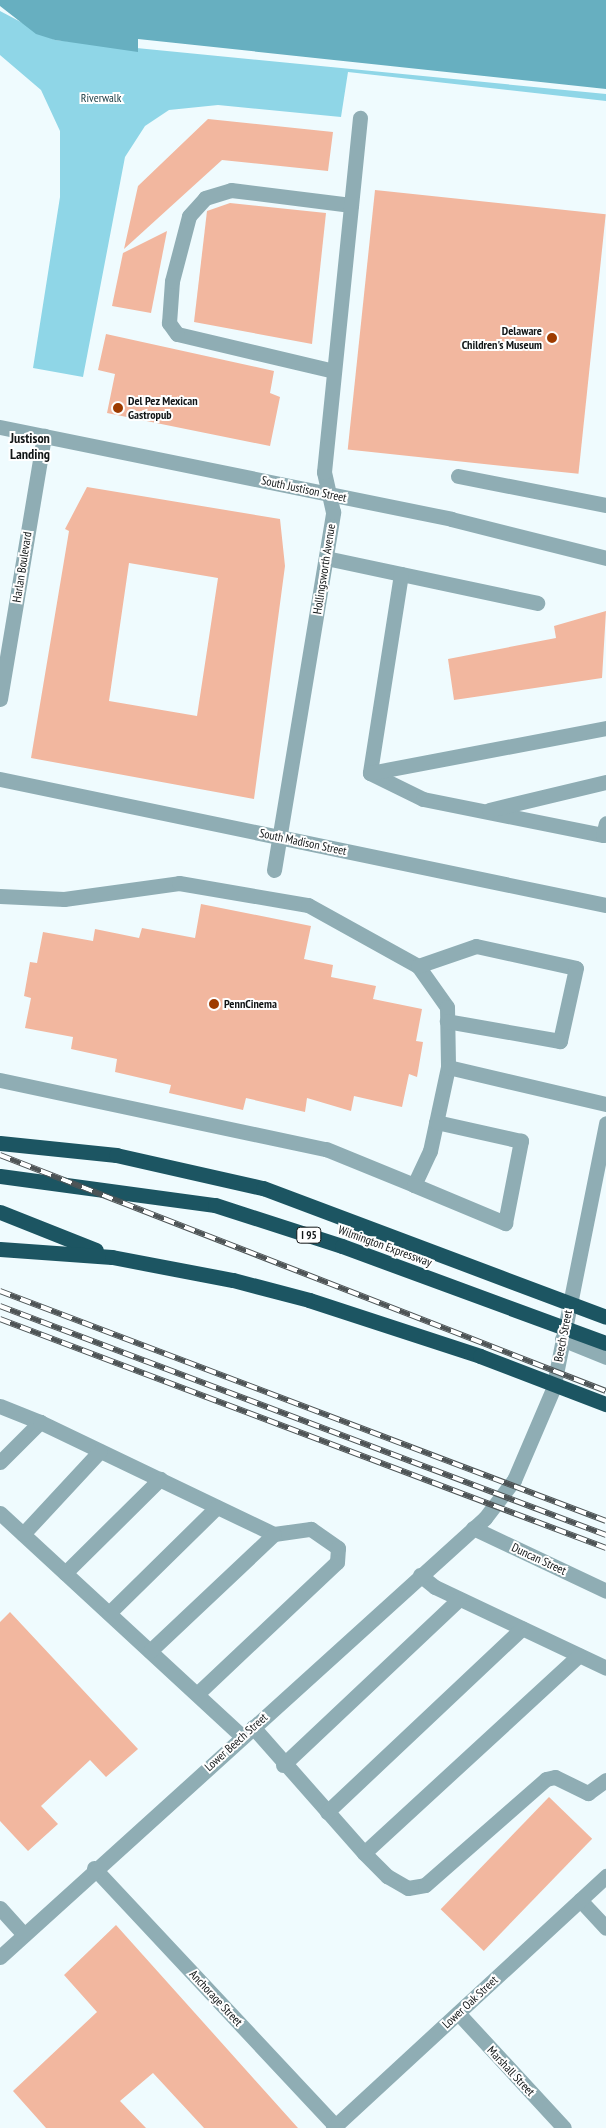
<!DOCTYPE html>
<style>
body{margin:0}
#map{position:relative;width:606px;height:2128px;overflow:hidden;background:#effbfe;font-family:"PT Sans Narrow",sans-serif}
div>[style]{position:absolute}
.green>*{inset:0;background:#8fd6e7}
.water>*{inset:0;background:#67afc0}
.building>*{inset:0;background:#f2b79f;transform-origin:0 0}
.minor>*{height:15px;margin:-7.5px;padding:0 7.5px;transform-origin:7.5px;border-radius:7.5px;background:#8fadb4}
.highway>*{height:15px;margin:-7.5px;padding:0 7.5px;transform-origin:7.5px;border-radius:7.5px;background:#1c5562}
.rail>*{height:5.5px;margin-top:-2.75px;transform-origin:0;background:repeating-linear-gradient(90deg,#fff 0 11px,#4e5456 0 22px);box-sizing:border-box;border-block:1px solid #4e5456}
.dots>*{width:14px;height:14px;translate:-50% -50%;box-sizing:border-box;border:2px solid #fff;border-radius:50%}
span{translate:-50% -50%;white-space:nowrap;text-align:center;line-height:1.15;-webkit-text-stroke:4px #fff;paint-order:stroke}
.shield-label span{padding:1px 4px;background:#fff;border:1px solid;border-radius:4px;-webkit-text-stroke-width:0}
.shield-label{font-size:11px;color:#121617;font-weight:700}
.park-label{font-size:12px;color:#163941}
.poi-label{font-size:12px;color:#121617;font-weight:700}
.right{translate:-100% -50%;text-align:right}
.left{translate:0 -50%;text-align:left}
.street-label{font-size:12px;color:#121617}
.neighbourhood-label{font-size:14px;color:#121617;font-weight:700}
</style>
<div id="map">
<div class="green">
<div style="clip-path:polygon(0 11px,55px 40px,606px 94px,606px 101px,348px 72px,341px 117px,218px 105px,169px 110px,145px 126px,125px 157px,83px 377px,33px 368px,60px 197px,60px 131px,41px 90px,0 55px)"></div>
</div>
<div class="water">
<div style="clip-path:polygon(0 0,606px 0,606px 89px,138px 39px,138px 52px,55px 40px,36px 34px,0 6px)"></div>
</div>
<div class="building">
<div style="clip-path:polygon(208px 119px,333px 132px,328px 171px,222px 160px,124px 249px,138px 186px)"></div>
<div style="left:375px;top:190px;width:232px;height:261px;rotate:6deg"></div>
<div style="clip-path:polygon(230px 203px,326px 213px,312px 344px,194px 322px,207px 211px)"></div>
<div style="clip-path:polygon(167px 231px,151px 313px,112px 306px,123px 253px)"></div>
<div style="clip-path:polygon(106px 334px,274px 371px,270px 393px,280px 397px,270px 446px,107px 413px,115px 374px,98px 370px)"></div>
<div style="clip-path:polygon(evenodd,87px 487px,280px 519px,285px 566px,254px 799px,31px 758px,69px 531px,65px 529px,87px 487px,129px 563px,218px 578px,197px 716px,109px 701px,129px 563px)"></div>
<div style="clip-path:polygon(606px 611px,602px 678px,454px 700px,448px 659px,556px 638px,554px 626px)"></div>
<div style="clip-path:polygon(201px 904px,311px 926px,304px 959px,333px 965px,331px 977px,376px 986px,373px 999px,422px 1009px,416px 1041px,423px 1042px,417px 1077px,409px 1074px,402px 1107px,354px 1096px,351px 1111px,307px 1098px,305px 1112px,246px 1098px,243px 1110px,169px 1093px,171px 1085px,115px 1072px,117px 1059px,71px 1049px,73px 1037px,25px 1028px,31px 998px,24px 996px,30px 962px,37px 963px,43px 932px,93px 941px,95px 929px,139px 938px,142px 928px,195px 938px)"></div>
<div style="clip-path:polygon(10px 1612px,138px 1749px,106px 1777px,90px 1760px,41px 1806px,58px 1824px,28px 1851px,0 1821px,0 1622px)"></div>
<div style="left:549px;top:1797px;width:60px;height:156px;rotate:44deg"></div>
<div style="clip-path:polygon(116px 1925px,298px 2128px,204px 2128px,153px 2073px,120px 2101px,146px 2128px,46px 2128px,13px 2091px,97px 2012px,64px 1975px)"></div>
</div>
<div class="minor">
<div style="left:334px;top:371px;width:161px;rotate:-166.7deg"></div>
<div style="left:177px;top:334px;width:14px;rotate:-126deg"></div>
<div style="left:169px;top:323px;width:42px;rotate:-85.9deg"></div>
<div style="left:172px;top:281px;width:67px;rotate:-75.3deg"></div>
<div style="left:189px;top:216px;width:24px;rotate:-48deg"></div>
<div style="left:205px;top:198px;width:27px;rotate:-17deg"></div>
<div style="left:231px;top:190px;width:121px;rotate:7.1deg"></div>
<div style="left:0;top:427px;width:460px;rotate:11.5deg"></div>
<div style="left:451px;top:519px;width:160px;rotate:14.1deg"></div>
<div style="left:458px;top:476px;width:151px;rotate:11.1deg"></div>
<div style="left:326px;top:558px;width:216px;rotate:12deg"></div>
<div style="left:401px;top:574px;width:201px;rotate:98.9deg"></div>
<div style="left:370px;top:773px;width:59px;rotate:26.1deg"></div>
<div style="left:423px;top:799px;width:184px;rotate:11.3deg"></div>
<div style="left:603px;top:835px;width:12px;rotate:-76deg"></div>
<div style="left:0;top:699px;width:267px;rotate:-80.5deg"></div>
<div style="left:370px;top:773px;width:240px;rotate:-10.8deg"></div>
<div style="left:0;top:779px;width:619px;rotate:11.75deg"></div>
<div style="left:489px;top:810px;width:120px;rotate:-13.5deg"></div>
<div style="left:274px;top:870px;width:363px;rotate:-80.6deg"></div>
<div style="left:333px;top:512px;width:41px;rotate:-102.7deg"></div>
<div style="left:324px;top:472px;width:356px;rotate:-84.2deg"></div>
<div style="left:0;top:896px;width:64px;rotate:2.7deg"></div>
<div style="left:64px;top:899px;width:116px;rotate:-7.9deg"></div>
<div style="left:179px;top:883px;width:131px;rotate:9.7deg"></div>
<div style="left:308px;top:905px;width:126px;rotate:29deg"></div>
<div style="left:418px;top:966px;width:50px;rotate:54.7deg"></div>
<div style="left:447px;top:1007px;width:60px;rotate:89deg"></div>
<div style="left:418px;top:966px;width:61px;rotate:-19deg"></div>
<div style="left:476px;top:946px;width:102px;rotate:12.4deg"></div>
<div style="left:576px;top:968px;width:75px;rotate:102.4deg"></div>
<div style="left:560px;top:1041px;width:115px;rotate:-170deg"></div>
<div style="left:0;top:1080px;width:333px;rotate:12deg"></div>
<div style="left:326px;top:1149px;width:95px;rotate:22.2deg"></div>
<div style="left:414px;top:1185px;width:38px;rotate:-65deg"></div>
<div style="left:430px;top:1151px;width:86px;rotate:-77.9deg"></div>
<div style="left:448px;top:1067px;width:162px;rotate:13.2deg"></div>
<div style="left:414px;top:1185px;width:99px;rotate:22.7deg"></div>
<div style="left:505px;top:1223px;width:84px;rotate:-79deg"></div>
<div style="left:521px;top:1141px;width:87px;rotate:-167.4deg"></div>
<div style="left:562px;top:1339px;width:48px;rotate:22.2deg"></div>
<div style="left:0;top:1406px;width:43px;rotate:21.8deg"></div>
<div style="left:0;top:1462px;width:57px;rotate:-45deg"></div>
<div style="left:40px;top:1422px;width:259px;rotate:25.6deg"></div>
<div style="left:274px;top:1534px;width:37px;rotate:-8deg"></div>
<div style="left:311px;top:1529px;width:33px;rotate:35deg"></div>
<div style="left:338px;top:1548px;width:14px;rotate:94deg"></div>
<div style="left:337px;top:1562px;width:192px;rotate:136.7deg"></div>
<div style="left:0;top:1513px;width:329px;rotate:42.7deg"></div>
<div style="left:473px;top:1528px;width:147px;rotate:25.3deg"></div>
<div style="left:23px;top:1534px;width:113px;rotate:-47.1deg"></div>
<div style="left:65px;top:1573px;width:134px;rotate:-44.7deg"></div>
<div style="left:420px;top:1575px;width:19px;rotate:39deg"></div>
<div style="left:435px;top:1587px;width:189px;rotate:25.3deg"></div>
<div style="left:109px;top:1613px;width:151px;rotate:-44.5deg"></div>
<div style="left:150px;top:1651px;width:170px;rotate:-43.3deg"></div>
<div style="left:253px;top:1727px;width:168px;rotate:48.6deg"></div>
<div style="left:364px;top:1853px;width:33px;rotate:45deg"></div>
<div style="left:387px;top:1876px;width:24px;rotate:30deg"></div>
<div style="left:408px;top:1888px;width:17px;rotate:-10deg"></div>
<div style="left:425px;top:1885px;width:161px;rotate:-41.2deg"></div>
<div style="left:546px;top:1779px;width:9px;rotate:-13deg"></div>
<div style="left:555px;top:1777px;width:37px;rotate:26deg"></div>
<div style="left:588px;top:1793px;width:22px;rotate:-36deg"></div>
<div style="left:283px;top:1765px;width:242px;rotate:-43.3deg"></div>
<div style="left:327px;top:1812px;width:268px;rotate:-43.3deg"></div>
<div style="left:364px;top:1853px;width:292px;rotate:-42.6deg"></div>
<div style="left:94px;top:1868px;width:356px;rotate:46.9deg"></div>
<div style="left:580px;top:1900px;width:38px;rotate:47deg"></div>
<div style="left:0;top:1908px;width:36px;rotate:48deg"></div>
<div style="left:0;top:1957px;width:654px;rotate:-42.15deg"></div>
<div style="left:485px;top:1518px;width:48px;rotate:-52.7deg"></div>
<div style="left:514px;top:1480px;width:99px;rotate:-66.8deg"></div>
<div style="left:553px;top:1389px;width:271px;rotate:-78.7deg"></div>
<div style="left:458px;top:2013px;width:156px;rotate:47.3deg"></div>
<div style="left:333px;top:2128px;width:372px;rotate:-42.7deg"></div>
</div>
<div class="highway">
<div style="left:0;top:1143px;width:117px;rotate:5.9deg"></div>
<div style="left:116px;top:1155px;width:151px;rotate:12.7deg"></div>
<div style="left:263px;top:1188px;width:366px;rotate:20.6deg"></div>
<div style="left:0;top:1176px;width:217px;rotate:7.7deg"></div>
<div style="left:215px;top:1205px;width:133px;rotate:17.9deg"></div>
<div style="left:342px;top:1246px;width:281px;rotate:20.2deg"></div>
<div style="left:0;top:1212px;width:103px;rotate:21.6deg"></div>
<div style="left:0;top:1249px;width:112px;rotate:4.1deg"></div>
<div style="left:112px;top:1257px;width:123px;rotate:10.8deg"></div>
<div style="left:233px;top:1280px;width:79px;rotate:14.7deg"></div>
<div style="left:309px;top:1300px;width:180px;rotate:18.1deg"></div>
<div style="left:480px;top:1356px;width:135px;rotate:20.9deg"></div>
</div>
<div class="rail">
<div style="left:0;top:1155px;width:650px;rotate:21.28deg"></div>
<div style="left:0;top:1291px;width:648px;rotate:20.78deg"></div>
<div style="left:0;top:1306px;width:648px;rotate:20.7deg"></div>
<div style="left:0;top:1319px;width:648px;rotate:20.7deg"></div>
</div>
<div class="dots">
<div style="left:552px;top:338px;background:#9e3b00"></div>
<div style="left:118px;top:408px;background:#9e3b00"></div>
<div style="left:214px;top:1004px;background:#9e3b00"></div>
</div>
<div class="shield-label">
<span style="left:309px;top:1235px">I 95</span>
</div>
<div class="park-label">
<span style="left:101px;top:98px">Riverwalk</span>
</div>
<div class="poi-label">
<span class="right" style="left:542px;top:338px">Delaware<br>Children's Museum</span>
<span class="left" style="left:128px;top:408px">Del Pez Mexican<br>Gastropub</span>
<span class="left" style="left:224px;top:1004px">PennCinema</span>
</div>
<div class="street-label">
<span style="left:304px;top:489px;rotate:12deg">South Justison Street</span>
<span style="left:22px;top:567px;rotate:-81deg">Harlan Boulevard</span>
<span style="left:324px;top:569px;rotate:-81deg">Hollingsworth Avenue</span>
<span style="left:303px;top:842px;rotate:12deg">South Madison Street</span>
<span style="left:385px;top:1246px;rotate:20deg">Wilmington Expressway</span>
<span style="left:563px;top:1336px;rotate:-79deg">Beech Street</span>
<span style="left:539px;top:1559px;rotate:25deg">Duncan Street</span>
<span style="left:236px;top:1742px;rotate:-42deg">Lower Beech Street</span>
<span style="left:216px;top:1998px;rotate:47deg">Anchorage Street</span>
<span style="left:470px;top:2002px;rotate:-43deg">Lower Oak Street</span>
<span style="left:511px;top:2071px;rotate:47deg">Marshall Street</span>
</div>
<div class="neighbourhood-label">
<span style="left:30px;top:446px">Justison<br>Landing</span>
</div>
</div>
